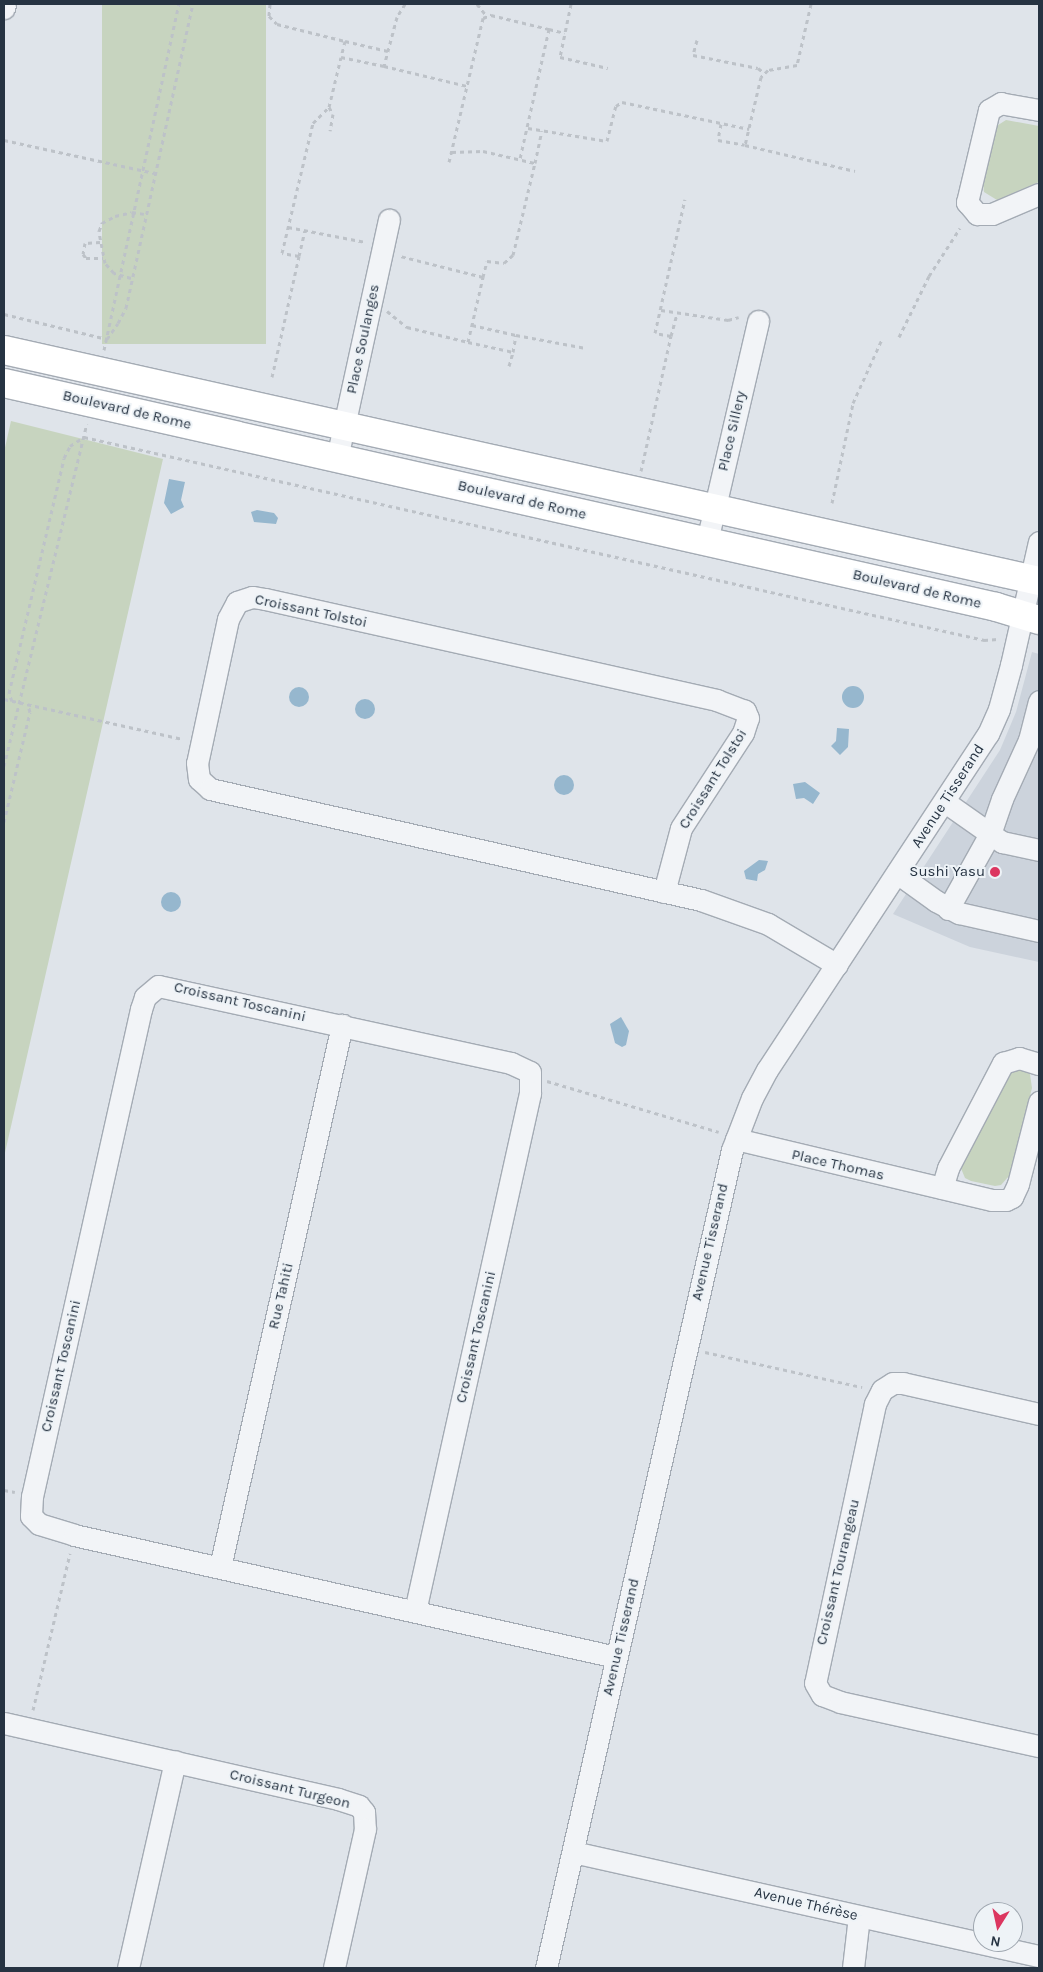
<!DOCTYPE html>
<meta charset="utf-8">
<style>
body{margin:0}
#map{position:relative;width:1043px;height:1972px;overflow:hidden;background:#dfe4ea;font-family:Karla,sans-serif}
div>[style]{position:absolute}
.built>*{inset:0;background:#ccd3dc}
.green>*{inset:0;background:#c7d4bf;transform-origin:0 0}
.water>*{inset:0;background:#96b7ce}
.round{border-radius:50%}
.path>*{height:3px;margin-top:-1.5px;transform-origin:0;background:repeating-linear-gradient(90deg,#bdc2c8 0 4px,transparent 0 8px)}
.roads{filter:drop-shadow(1px 0 #a4abb4) drop-shadow(-1px 0 #a4abb4) drop-shadow(0 1px #a4abb4) drop-shadow(0 -1px #a4abb4)}
.minor>*{height:21px;margin:-10.5px;padding:0 10.5px;transform-origin:10.5px;border-radius:10.5px;background:#f2f4f7}
.major>*{height:28px;margin:-14px;padding:0 14px;transform-origin:14px;border-radius:14px;background:#fff}
.dots>*{width:14px;height:14px;translate:-50% -50%;box-sizing:border-box;border:2px solid #eef3f7;border-radius:50%}
span{translate:-50% -50%;white-space:nowrap;text-align:center;line-height:1.15;-webkit-text-stroke:4px #eef3f7;paint-order:stroke}
.street-label{font-size:15px;color:#263342}
.poi-label{font-size:15px;color:#263342}
.right{translate:-100% -50%;text-align:right}
.frame{position:absolute;inset:0;border:5px solid #263342;pointer-events:none}
.north{position:absolute;left:973px;top:1902px;width:50px;height:50px;box-sizing:border-box;background:#eef3f7;border:1px solid #9ea6af;border-radius:50%;rotate:190deg;font-size:14px;font-weight:700;line-height:20px;text-align:center;color:#263342}
.north::after{content:'';display:block;margin:auto;width:18px;height:22px;background:#dc3660;clip-path:polygon(50% 0,100% 100%,50% 72%,0 100%)}
</style>
<div id="map">
<div class="built">
<div style="clip-path:polygon(1032px 652px,1039px 654px,1039px 962px,970px 947px,893px 914px,1000px 750px,1016px 712px)"></div>
</div>
<div class="green">
<div style="left:102px;top:4px;width:164px;height:340px"></div>
<div style="clip-path:polygon(1006px 120px,1039px 126px,1039px 182px,997px 200px,984px 192px,983px 183px,995px 127px)"></div>
<div style="clip-path:polygon(11px 421px,163px 459px,4px 1157px,4px 452px)"></div>
<div style="clip-path:polygon(1019px 1069px,1030px 1074px,1032px 1088px,1009px 1176px,1001px 1185px,995px 1186px,971px 1181px,965px 1178px,960px 1166px,1009px 1073px)"></div>
</div>
<div class="water">
<div style="clip-path:polygon(169px 479px,185px 482px,181px 500px,184px 507px,171px 514px,164px 503px)"></div>
<div style="clip-path:polygon(257px 510px,274px 513px,278px 518px,276px 524px,254px 522px,251px 512px)"></div>
<div class="round" style="left:842px;top:686px;width:22px;height:22px"></div>
<div class="round" style="left:289px;top:687px;width:20px;height:20px"></div>
<div class="round" style="left:355px;top:699px;width:20px;height:20px"></div>
<div style="clip-path:polygon(837px 728px,849px 729px,848px 747px,840px 755px,831px 746px,836px 741px)"></div>
<div class="round" style="left:554px;top:775px;width:20px;height:20px"></div>
<div style="clip-path:polygon(805px 782px,820px 793px,813px 804px,804px 798px,796px 799px,793px 784px)"></div>
<div style="clip-path:polygon(759px 860px,768px 861px,765px 870px,758px 874px,757px 881px,746px 879px,744px 871px)"></div>
<div class="round" style="left:161px;top:892px;width:20px;height:20px"></div>
<div style="clip-path:polygon(621px 1017px,629px 1031px,626px 1045px,622px 1047px,615px 1043px,610px 1024px)"></div>
</div>
<div class="path">
<div style="left:270px;top:4px;width:12px;rotate:95deg"></div>
<div style="left:269px;top:16px;width:11px;rotate:45deg"></div>
<div style="left:277px;top:24px;width:70px;rotate:14deg"></div>
<div style="left:345px;top:41px;width:16px;rotate:104deg"></div>
<div style="left:341px;top:57px;width:44px;rotate:11.8deg"></div>
<div style="left:405px;top:4px;width:15px;rotate:122deg"></div>
<div style="left:397px;top:17px;width:51px;rotate:104.9deg"></div>
<div style="left:384px;top:66px;width:85px;rotate:13.5deg"></div>
<div style="left:477px;top:4px;width:14px;rotate:51deg"></div>
<div style="left:571px;top:4px;width:54px;rotate:101.7deg"></div>
<div style="left:560px;top:57px;width:49px;rotate:12.9deg"></div>
<div style="left:811px;top:4px;width:63px;rotate:102.9deg"></div>
<div style="left:797px;top:65px;width:29px;rotate:170deg"></div>
<div style="left:768px;top:70px;width:10px;rotate:135deg"></div>
<div style="left:761px;top:77px;width:70px;rotate:103.2deg"></div>
<div style="left:745px;top:145px;width:113px;rotate:13.3deg"></div>
<div style="left:549px;top:29px;width:16px;rotate:14deg"></div>
<div style="left:697px;top:40px;width:16px;rotate:105deg"></div>
<div style="left:693px;top:55px;width:66px;rotate:11.3deg"></div>
<div style="left:758px;top:68px;width:6px;rotate:39deg"></div>
<div style="left:345px;top:41px;width:44px;rotate:13.1deg"></div>
<div style="left:329px;top:107px;width:8px;rotate:60deg"></div>
<div style="left:333px;top:114px;width:17px;rotate:100deg"></div>
<div style="left:721px;top:124px;width:16px;rotate:101deg"></div>
<div style="left:718px;top:140px;width:27px;rotate:10deg"></div>
<div style="left:528px;top:128px;width:80px;rotate:9.3deg"></div>
<div style="left:607px;top:141px;width:36px;rotate:-76deg"></div>
<div style="left:616px;top:106px;width:7px;rotate:-34deg"></div>
<div style="left:622px;top:102px;width:130px;rotate:12deg"></div>
<div style="left:4px;top:140px;width:154px;rotate:12.4deg"></div>
<div style="left:452px;top:152px;width:31px;rotate:-2deg"></div>
<div style="left:483px;top:151px;width:53px;rotate:13deg"></div>
<div style="left:535px;top:163px;width:33px;rotate:-78deg"></div>
<div style="left:449px;top:162px;width:148px;rotate:-76.7deg"></div>
<div style="left:483px;top:18px;width:9px;rotate:-21deg"></div>
<div style="left:491px;top:15px;width:60px;rotate:13.6deg"></div>
<div style="left:549px;top:29px;width:133px;rotate:102.6deg"></div>
<div style="left:288px;top:227px;width:79px;rotate:10.9deg"></div>
<div style="left:100px;top:242px;width:15px;rotate:176deg"></div>
<div style="left:85px;top:243px;width:11px;rotate:100deg"></div>
<div style="left:83px;top:254px;width:5px;rotate:53deg"></div>
<div style="left:86px;top:258px;width:17px"></div>
<div style="left:299px;top:256px;width:26px;rotate:-77deg"></div>
<div style="left:483px;top:277px;width:16px;rotate:-76deg"></div>
<div style="left:487px;top:261px;width:17px;rotate:7deg"></div>
<div style="left:504px;top:263px;width:12px;rotate:-42deg"></div>
<div style="left:513px;top:255px;width:95px;rotate:-76.6deg"></div>
<div style="left:131px;top:278px;width:18px;rotate:-164deg"></div>
<div style="left:114px;top:273px;width:13px;rotate:-132deg"></div>
<div style="left:105px;top:263px;width:33px;rotate:-101deg"></div>
<div style="left:99px;top:231px;width:9px;rotate:-69deg"></div>
<div style="left:102px;top:223px;width:15px;rotate:-28deg"></div>
<div style="left:115px;top:216px;width:17px;rotate:-13deg"></div>
<div style="left:132px;top:212px;width:12px;rotate:9deg"></div>
<div style="left:661px;top:310px;width:68px;rotate:8.5deg"></div>
<div style="left:728px;top:320px;width:11px;rotate:-15deg"></div>
<div style="left:387px;top:311px;width:26px;rotate:39deg"></div>
<div style="left:407px;top:327px;width:63px;rotate:13.8deg"></div>
<div style="left:468px;top:342px;width:67px;rotate:-77deg"></div>
<div style="left:483px;top:277px;width:86px;rotate:-165.8deg"></div>
<div style="left:4px;top:314px;width:106px;rotate:13.6deg"></div>
<div style="left:107px;top:339px;width:19px;rotate:-55deg"></div>
<div style="left:118px;top:323px;width:17px;rotate:-62deg"></div>
<div style="left:126px;top:308px;width:311px;rotate:-77.6deg"></div>
<div style="left:472px;top:325px;width:45px;rotate:12.8deg"></div>
<div style="left:671px;top:336px;width:24px;rotate:-75deg"></div>
<div style="left:899px;top:337px;width:68px;rotate:-63.8deg"></div>
<div style="left:929px;top:276px;width:57px;rotate:-57.1deg"></div>
<div style="left:468px;top:342px;width:46px;rotate:12.5deg"></div>
<div style="left:513px;top:352px;width:17px;rotate:-80deg"></div>
<div style="left:516px;top:335px;width:71px;rotate:10.5deg"></div>
<div style="left:104px;top:350px;width:354px;rotate:-77.8deg"></div>
<div style="left:509px;top:366px;width:15px;rotate:-74deg"></div>
<div style="left:272px;top:377px;width:124px;rotate:-77.4deg"></div>
<div style="left:299px;top:256px;width:17px;rotate:-170deg"></div>
<div style="left:282px;top:253px;width:134px;rotate:-76.6deg"></div>
<div style="left:313px;top:123px;width:23px;rotate:-45deg"></div>
<div style="left:329px;top:107px;width:51px;rotate:-76.5deg"></div>
<div style="left:84px;top:437px;width:923px;rotate:12.71deg"></div>
<div style="left:984px;top:640px;width:14px;rotate:-4deg"></div>
<div style="left:641px;top:471px;width:138px;rotate:-77.5deg"></div>
<div style="left:671px;top:336px;width:16px;rotate:-169deg"></div>
<div style="left:655px;top:333px;width:137px;rotate:-77.4deg"></div>
<div style="left:832px;top:503px;width:102px;rotate:-78.1deg"></div>
<div style="left:853px;top:403px;width:70px;rotate:-65.6deg"></div>
<div style="left:4px;top:699px;width:183px;rotate:12.6deg"></div>
<div style="left:12px;top:701px;width:9px;rotate:-111deg"></div>
<div style="left:9px;top:693px;width:241px;rotate:-76.8deg"></div>
<div style="left:64px;top:458px;width:13px;rotate:-63deg"></div>
<div style="left:70px;top:446px;width:17px;rotate:-33deg"></div>
<div style="left:4px;top:766px;width:352px;rotate:-76.4deg"></div>
<div style="left:4px;top:822px;width:113px;rotate:-76.7deg"></div>
<div style="left:30px;top:712px;width:7px;rotate:-106deg"></div>
<div style="left:547px;top:1081px;width:179px;rotate:16.5deg"></div>
<div style="left:705px;top:1352px;width:161px;rotate:12.6deg"></div>
<div style="left:4px;top:1490px;width:11px;rotate:10deg"></div>
<div style="left:33px;top:1710px;width:161px;rotate:-76.7deg"></div>
</div>
<div class="roads">
<div class="minor">
<div style="left:4px;top:8px;width:4px;rotate:-76deg"></div>
<div style="left:1039px;top:110px;width:39px;rotate:-170deg"></div>
<div style="left:1001px;top:103px;width:14px;rotate:150deg"></div>
<div style="left:989px;top:110px;width:95px;rotate:103.4deg"></div>
<div style="left:967px;top:202px;width:16px;rotate:50deg"></div>
<div style="left:977px;top:214px;width:15px"></div>
<div style="left:992px;top:214px;width:51px;rotate:-23.1deg"></div>
<div style="left:337px;top:458px;width:244px;rotate:-77.7deg"></div>
<div style="left:707px;top:541px;width:226px;rotate:-76.9deg"></div>
<div style="left:945px;top:802px;width:70px;rotate:35.1deg"></div>
<div style="left:1002px;top:842px;width:38px;rotate:12deg"></div>
<div style="left:897px;top:873px;width:48px;rotate:35.7deg"></div>
<div style="left:936px;top:901px;width:26px;rotate:28deg"></div>
<div style="left:959px;top:913px;width:82px;rotate:12.7deg"></div>
<div style="left:664px;top:892px;width:66px;rotate:-75.1deg"></div>
<div style="left:681px;top:828px;width:113px;rotate:-56.9deg"></div>
<div style="left:743px;top:733px;width:16px;rotate:-72deg"></div>
<div style="left:748px;top:718px;width:8px;rotate:-113deg"></div>
<div style="left:745px;top:711px;width:30px;rotate:-159deg"></div>
<div style="left:717px;top:700px;width:463px;rotate:-167.4deg"></div>
<div style="left:265px;top:599px;width:13px;rotate:-171deg"></div>
<div style="left:252px;top:597px;width:16px;rotate:162deg"></div>
<div style="left:237px;top:602px;width:19px;rotate:118deg"></div>
<div style="left:228px;top:619px;width:147px;rotate:102.1deg"></div>
<div style="left:197px;top:763px;width:16px;rotate:83deg"></div>
<div style="left:199px;top:779px;width:15px;rotate:42deg"></div>
<div style="left:210px;top:789px;width:503px;rotate:12.74deg"></div>
<div style="left:701px;top:900px;width:71px;rotate:19.7deg"></div>
<div style="left:768px;top:924px;width:80px;rotate:30.7deg"></div>
<div style="left:948px;top:909px;width:86px;rotate:-60.8deg"></div>
<div style="left:990px;top:834px;width:37px;rotate:-71deg"></div>
<div style="left:1002px;top:799px;width:65px;rotate:-65.4deg"></div>
<div style="left:1029px;top:740px;width:40px;rotate:-75.6deg"></div>
<div style="left:736px;top:1139px;width:263px;rotate:13.4deg"></div>
<div style="left:992px;top:1200px;width:14px"></div>
<div style="left:1006px;top:1200px;width:7px;rotate:-27deg"></div>
<div style="left:1012px;top:1197px;width:14px;rotate:-65deg"></div>
<div style="left:1018px;top:1184px;width:85px;rotate:-75.6deg"></div>
<div style="left:942px;top:1188px;width:21px;rotate:-73deg"></div>
<div style="left:948px;top:1168px;width:119px;rotate:-62.4deg"></div>
<div style="left:1003px;top:1063px;width:17px;rotate:-17deg"></div>
<div style="left:1019px;top:1058px;width:21px;rotate:17deg"></div>
<div style="left:1039px;top:1414px;width:139px;rotate:-167.2deg"></div>
<div style="left:903px;top:1383px;width:10px;rotate:180deg"></div>
<div style="left:893px;top:1383px;width:13px;rotate:148deg"></div>
<div style="left:882px;top:1390px;width:16px;rotate:117deg"></div>
<div style="left:875px;top:1404px;width:285px;rotate:102.1deg"></div>
<div style="left:815px;top:1683px;width:14px;rotate:60deg"></div>
<div style="left:822px;top:1695px;width:19px;rotate:21deg"></div>
<div style="left:840px;top:1702px;width:204px;rotate:12.5deg"></div>
<div style="left:220px;top:1567px;width:556px;rotate:-77.31deg"></div>
<div style="left:415px;top:1611px;width:531px;rotate:-77.48deg"></div>
<div style="left:530px;top:1093px;width:21px;rotate:-90deg"></div>
<div style="left:530px;top:1072px;width:21px;rotate:-155deg"></div>
<div style="left:511px;top:1063px;width:361px;rotate:-167.7deg"></div>
<div style="left:158px;top:986px;width:17px;rotate:140deg"></div>
<div style="left:145px;top:997px;width:13px;rotate:108deg"></div>
<div style="left:141px;top:1009px;width:499px;rotate:102.6deg"></div>
<div style="left:32px;top:1496px;width:20px;rotate:93deg"></div>
<div style="left:31px;top:1516px;width:11px;rotate:45deg"></div>
<div style="left:39px;top:1524px;width:37px;rotate:17deg"></div>
<div style="left:74px;top:1535px;width:556px;rotate:12.69deg"></div>
<div style="left:4px;top:1723px;width:343px;rotate:12.8deg"></div>
<div style="left:338px;top:1799px;width:22px;rotate:18deg"></div>
<div style="left:359px;top:1806px;width:8px;rotate:50deg"></div>
<div style="left:364px;top:1812px;width:17px;rotate:87deg"></div>
<div style="left:365px;top:1829px;width:142px;rotate:102.6deg"></div>
<div style="left:573px;top:1852px;width:477px;rotate:12.6deg"></div>
<div style="left:128px;top:1968px;width:212px;rotate:-77.2deg"></div>
<div style="left:546px;top:1968px;width:839px;rotate:-77.19deg"></div>
<div style="left:732px;top:1150px;width:56px;rotate:-69deg"></div>
<div style="left:752px;top:1098px;width:32px;rotate:-62deg"></div>
<div style="left:767px;top:1070px;width:402px;rotate:-56.7deg"></div>
<div style="left:988px;top:734px;width:27px;rotate:-66deg"></div>
<div style="left:999px;top:709px;width:46px;rotate:-74.7deg"></div>
<div style="left:1011px;top:665px;width:126px;rotate:-77.2deg"></div>
<div style="left:853px;top:1968px;width:52px;rotate:-83.4deg"></div>
</div>
<div class="major">
<div style="left:4px;top:350px;width:1060px;rotate:12.58deg"></div>
<div style="left:4px;top:383px;width:1017px;rotate:12.72deg"></div>
<div style="left:996px;top:607px;width:45px;rotate:16.8deg"></div>
</div>
</div>
<div class="dots">
<div style="left:995px;top:872px;background:#dc3660"></div>
</div>
<div class="street-label">
<span style="left:363px;top:339px;rotate:-78deg">Place Soulanges</span>
<span style="left:127px;top:410px;rotate:13deg">Boulevard de Rome</span>
<span style="left:732px;top:431px;rotate:-77deg">Place Sillery</span>
<span style="left:522px;top:500px;rotate:13deg">Boulevard de Rome</span>
<span style="left:917px;top:589px;rotate:13deg">Boulevard de Rome</span>
<span style="left:311px;top:611px;rotate:12deg">Croissant Tolstoi</span>
<span style="left:713px;top:779px;rotate:-58deg">Croissant Tolstoi</span>
<span style="left:948px;top:796px;rotate:-57deg">Avenue Tisserand</span>
<span style="left:240px;top:1002px;rotate:13deg">Croissant Toscanini</span>
<span style="left:838px;top:1165px;rotate:13deg">Place Thomas</span>
<span style="left:710px;top:1242px;rotate:-77deg">Avenue Tisserand</span>
<span style="left:281px;top:1296px;rotate:-77deg">Rue Tahiti</span>
<span style="left:476px;top:1337px;rotate:-77deg">Croissant Toscanini</span>
<span style="left:61px;top:1366px;rotate:-77deg">Croissant Toscanini</span>
<span style="left:838px;top:1572px;rotate:-77deg">Croissant Tourangeau</span>
<span style="left:621px;top:1637px;rotate:-77deg">Avenue Tisserand</span>
<span style="left:290px;top:1789px;rotate:14deg">Croissant Turgeon</span>
<span style="left:806px;top:1904px;rotate:13deg">Avenue Thérèse</span>
</div>
<div class="poi-label">
<span class="right" style="left:985px;top:872px">Sushi Yasu</span>
</div>
<div class="frame"></div>
<div class="north">N</div>
</div>
